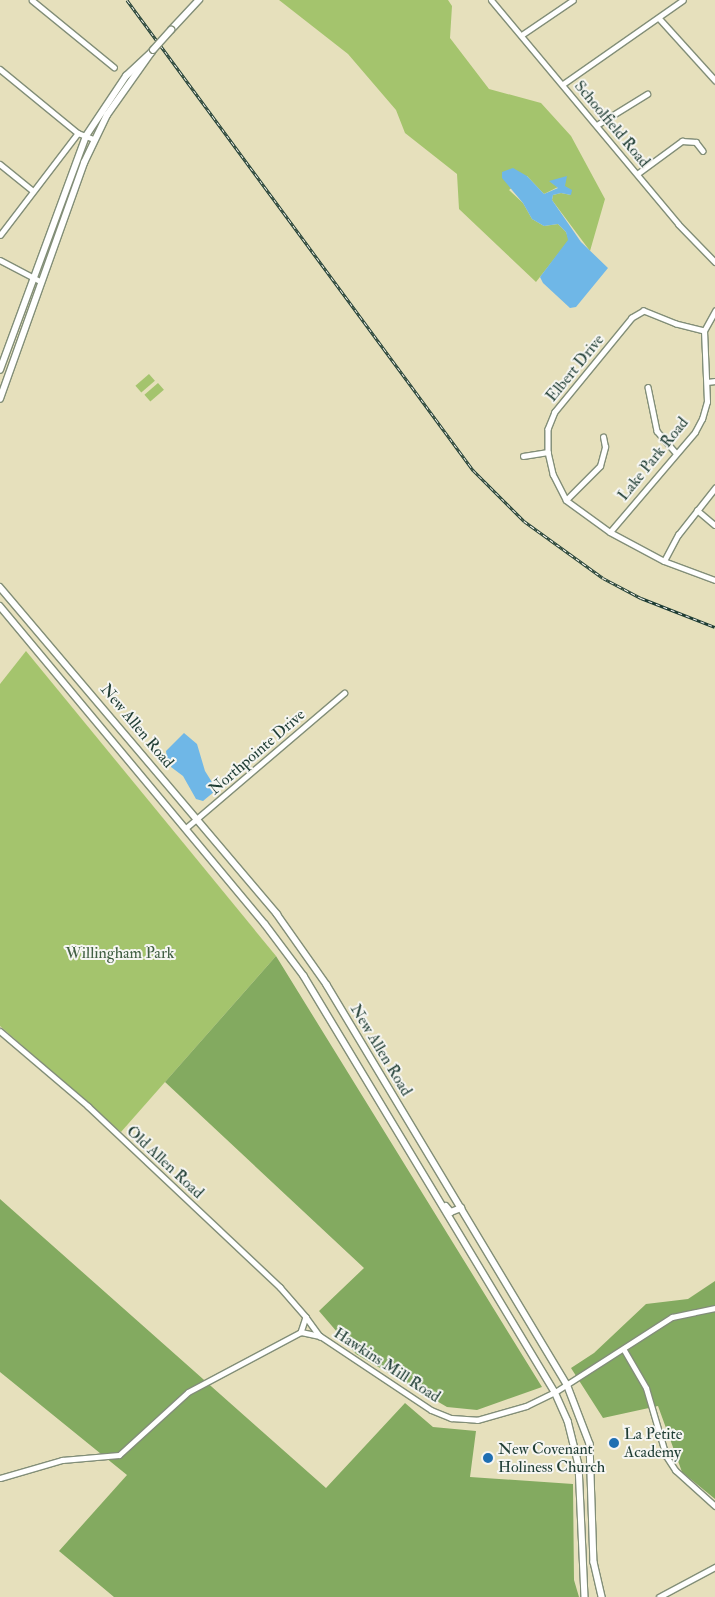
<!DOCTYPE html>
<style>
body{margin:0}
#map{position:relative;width:715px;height:1597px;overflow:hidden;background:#e6e0bc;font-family:"IM FELL Double Pica",serif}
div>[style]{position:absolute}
.green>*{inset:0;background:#a4c46d;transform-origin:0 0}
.forest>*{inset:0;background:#83aa60}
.water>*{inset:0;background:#6fb7e7}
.roads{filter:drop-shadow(1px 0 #828e78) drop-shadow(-1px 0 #828e78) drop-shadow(0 1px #828e78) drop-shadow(0 -1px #828e78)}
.minor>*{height:4.5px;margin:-2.25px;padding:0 2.25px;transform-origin:2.25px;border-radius:2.25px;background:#fff}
.tertiary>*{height:5px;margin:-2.5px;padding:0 2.5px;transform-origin:2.5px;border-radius:2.5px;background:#fff}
.secondary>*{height:5.5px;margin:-2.75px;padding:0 2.75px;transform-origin:2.75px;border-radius:2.75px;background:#fff}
.rail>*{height:3px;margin-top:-1.5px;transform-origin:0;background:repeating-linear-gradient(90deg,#f6f6f2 0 4px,#1f3d34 0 8px);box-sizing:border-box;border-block:1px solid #1f3d34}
.bridges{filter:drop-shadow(1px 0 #828e78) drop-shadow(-1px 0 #828e78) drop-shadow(0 1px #828e78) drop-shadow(0 -1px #828e78)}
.secondary-bridge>*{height:5.5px;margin:-2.75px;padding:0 2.75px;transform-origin:2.75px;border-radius:2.75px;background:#fff}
.dots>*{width:14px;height:14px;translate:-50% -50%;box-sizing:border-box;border:2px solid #f6f6f2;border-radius:50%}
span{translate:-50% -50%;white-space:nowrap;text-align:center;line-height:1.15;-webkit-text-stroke:4px #f6f6f2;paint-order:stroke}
.street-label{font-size:16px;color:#1f3d34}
.park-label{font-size:16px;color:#405f42}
.poi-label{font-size:16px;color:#1f3d34}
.left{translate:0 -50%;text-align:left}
</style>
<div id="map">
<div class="green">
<div style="clip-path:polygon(279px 0,448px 0,452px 6px,450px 38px,489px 89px,541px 103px,571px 136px,605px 199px,590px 251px,552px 200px,553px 195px,561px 193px,571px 195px,549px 181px,558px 187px,544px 194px,527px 176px,509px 190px,523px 203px,532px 219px,544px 226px,558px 224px,566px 232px,569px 240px,536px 282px,459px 209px,457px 174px,405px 133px,396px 110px,348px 54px)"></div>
<div style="left:149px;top:374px;width:9px;height:18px;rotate:49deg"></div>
<div style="left:158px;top:383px;width:9px;height:18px;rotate:49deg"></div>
<div style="clip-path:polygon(26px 651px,276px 956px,121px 1132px,0 1026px,0 684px)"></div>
</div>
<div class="forest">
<div style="clip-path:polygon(276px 956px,542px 1387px,477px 1410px,447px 1407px,356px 1354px,319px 1311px,364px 1268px,165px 1082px)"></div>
<div style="clip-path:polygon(0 1199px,326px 1488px,405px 1403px,433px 1427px,476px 1431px,470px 1477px,573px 1484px,574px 1580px,579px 1597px,114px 1597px,59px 1551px,127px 1475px,0 1372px)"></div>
<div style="clip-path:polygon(715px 1281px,715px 1499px,682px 1472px,658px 1406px,603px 1418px,571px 1368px,594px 1353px,646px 1304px,688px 1299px)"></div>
</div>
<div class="water">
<div style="clip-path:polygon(513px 168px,527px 176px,544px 194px,558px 188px,549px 181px,567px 176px,565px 186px,572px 190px,571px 195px,561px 193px,553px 195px,552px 200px,581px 242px,608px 268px,576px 307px,570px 308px,543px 283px,540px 277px,568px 240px,566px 232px,558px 224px,544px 226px,532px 219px,523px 203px,502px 178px,502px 172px)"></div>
<div style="clip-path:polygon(184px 733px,197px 744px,205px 771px,215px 787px,215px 791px,203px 801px,196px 799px,183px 776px,171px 767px,167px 759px,166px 751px)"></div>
</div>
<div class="roads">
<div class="minor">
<div style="left:32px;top:0;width:106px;rotate:39.3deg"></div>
<div style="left:659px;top:18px;width:84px;rotate:47.9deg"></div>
<div style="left:523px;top:34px;width:60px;rotate:-34.2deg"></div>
<div style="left:0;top:69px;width:101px;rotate:39.4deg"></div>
<div style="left:78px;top:133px;width:17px;rotate:21deg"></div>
<div style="left:563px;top:84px;width:146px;rotate:-35deg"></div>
<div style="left:597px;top:125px;width:59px;rotate:-31.8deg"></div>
<div style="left:0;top:164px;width:41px;rotate:39.1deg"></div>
<div style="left:637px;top:174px;width:56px;rotate:-36.3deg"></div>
<div style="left:682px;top:141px;width:14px;rotate:4deg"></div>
<div style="left:696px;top:142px;width:11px;rotate:52deg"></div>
<div style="left:0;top:235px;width:128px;rotate:-52.6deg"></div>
<div style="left:0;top:260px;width:45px;rotate:27.7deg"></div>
<div style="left:704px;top:331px;width:29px;rotate:-166deg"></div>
<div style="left:676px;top:324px;width:35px;rotate:-158deg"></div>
<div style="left:644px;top:311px;width:14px;rotate:150deg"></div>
<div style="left:632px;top:318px;width:122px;rotate:129.3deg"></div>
<div style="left:555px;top:412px;width:18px;rotate:112deg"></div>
<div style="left:548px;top:429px;width:23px;rotate:90deg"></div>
<div style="left:548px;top:452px;width:23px;rotate:77deg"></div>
<div style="left:553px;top:474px;width:29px;rotate:63deg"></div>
<div style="left:566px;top:500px;width:54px;rotate:36deg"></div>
<div style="left:610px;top:532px;width:61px;rotate:28.2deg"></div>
<div style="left:664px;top:561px;width:54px;rotate:20.4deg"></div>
<div style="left:707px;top:382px;width:8px;rotate:-7deg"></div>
<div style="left:648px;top:387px;width:45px;rotate:78.4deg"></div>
<div style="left:657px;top:431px;width:29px;rotate:49deg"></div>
<div style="left:523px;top:456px;width:25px;rotate:-9deg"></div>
<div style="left:566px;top:500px;width:48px;rotate:-45deg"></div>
<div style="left:600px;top:466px;width:20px;rotate:-75deg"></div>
<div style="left:605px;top:447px;width:10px;rotate:-101deg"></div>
<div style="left:697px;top:510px;width:23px;rotate:40deg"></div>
<div style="left:610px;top:532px;width:131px;rotate:-49.6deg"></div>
<div style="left:695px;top:432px;width:15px;rotate:-62deg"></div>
<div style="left:702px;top:419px;width:18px;rotate:-74deg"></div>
<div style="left:707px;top:402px;width:71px;rotate:-92.4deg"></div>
<div style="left:704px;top:331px;width:23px;rotate:-61deg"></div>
<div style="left:664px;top:561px;width:30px;rotate:-62deg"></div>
<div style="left:678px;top:535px;width:60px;rotate:-51.8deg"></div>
<div style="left:186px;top:828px;width:208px;rotate:-40.5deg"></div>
<div style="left:0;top:1031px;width:116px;rotate:40.4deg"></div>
<div style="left:88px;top:1106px;width:264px;rotate:43.3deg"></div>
<div style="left:280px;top:1287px;width:40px;rotate:49deg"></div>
<div style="left:306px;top:1317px;width:16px;rotate:108deg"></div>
<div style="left:306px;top:1317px;width:24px;rotate:54deg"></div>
<div style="left:659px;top:1597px;width:64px;rotate:-28.2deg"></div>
</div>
<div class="tertiary">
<div style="left:491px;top:0;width:292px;rotate:50.1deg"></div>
<div style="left:678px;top:224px;width:53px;rotate:45.8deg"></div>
<div style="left:624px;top:1350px;width:44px;rotate:59.9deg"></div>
<div style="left:646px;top:1388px;width:71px;rotate:73.6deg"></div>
<div style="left:666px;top:1456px;width:17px;rotate:57deg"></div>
<div style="left:675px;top:1470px;width:54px;rotate:42deg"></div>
<div style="left:0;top:1478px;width:65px;rotate:-16.2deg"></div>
<div style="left:62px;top:1460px;width:57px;rotate:-5deg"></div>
<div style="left:119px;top:1455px;width:93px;rotate:-42.4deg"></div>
<div style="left:188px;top:1392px;width:128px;rotate:-28deg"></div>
<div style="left:301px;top:1332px;width:19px;rotate:12deg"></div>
<div style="left:320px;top:1336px;width:133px;rotate:33.7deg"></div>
<div style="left:431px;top:1410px;width:22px;rotate:22deg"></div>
<div style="left:451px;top:1418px;width:26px;rotate:4deg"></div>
<div style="left:477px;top:1420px;width:51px;rotate:-15.9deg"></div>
<div style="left:526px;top:1406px;width:32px;rotate:-26deg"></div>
<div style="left:555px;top:1392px;width:139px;rotate:-32.7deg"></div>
<div style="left:672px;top:1317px;width:44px;rotate:-11.8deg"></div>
</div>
<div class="secondary">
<div style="left:171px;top:30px;width:41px;rotate:-47deg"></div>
<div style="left:0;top:370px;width:249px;rotate:-69.8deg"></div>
<div style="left:86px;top:136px;width:72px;rotate:-56.3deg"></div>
<div style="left:126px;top:76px;width:35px;rotate:-43deg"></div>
<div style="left:0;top:399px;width:251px;rotate:-70.4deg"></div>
<div style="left:84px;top:163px;width:53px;rotate:-64.4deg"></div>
<div style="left:107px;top:115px;width:80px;rotate:-54.7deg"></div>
<div style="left:0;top:587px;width:429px;rotate:49.7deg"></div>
<div style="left:277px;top:914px;width:87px;rotate:54.8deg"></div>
<div style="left:327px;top:985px;width:466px;rotate:59deg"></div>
<div style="left:567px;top:1384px;width:64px;rotate:69deg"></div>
<div style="left:590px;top:1444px;width:118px;rotate:88.1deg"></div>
<div style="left:594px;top:1562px;width:36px;rotate:77deg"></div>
<div style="left:0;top:606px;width:414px;rotate:50.2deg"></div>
<div style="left:265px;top:924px;width:65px;rotate:53.1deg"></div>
<div style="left:304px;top:976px;width:486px;rotate:58.9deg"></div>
<div style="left:555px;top:1392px;width:32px;rotate:66deg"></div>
<div style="left:568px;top:1421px;width:45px;rotate:76deg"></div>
<div style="left:579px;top:1465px;width:132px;rotate:87.4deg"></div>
<div style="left:446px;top:1206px;width:8px;rotate:50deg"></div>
<div style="left:451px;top:1212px;width:11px;rotate:-22deg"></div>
</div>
</div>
<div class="rail">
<div style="left:127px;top:0;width:584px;rotate:53.64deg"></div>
<div style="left:473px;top:470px;width:72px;rotate:45deg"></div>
<div style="left:524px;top:521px;width:97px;rotate:35.8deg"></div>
<div style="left:603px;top:578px;width:43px;rotate:27.8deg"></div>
<div style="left:641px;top:598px;width:79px;rotate:21.4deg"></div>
</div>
<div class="bridges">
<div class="secondary-bridge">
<div style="left:153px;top:50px;width:27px;rotate:-48deg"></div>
</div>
</div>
<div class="dots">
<div style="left:614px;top:1443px;background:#1f6fb2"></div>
<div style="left:488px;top:1458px;background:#1f6fb2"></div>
</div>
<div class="street-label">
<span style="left:612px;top:124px;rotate:50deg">Schoolfield Road</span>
<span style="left:575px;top:368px;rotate:-51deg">Elbert Drive</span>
<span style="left:653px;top:459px;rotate:-51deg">Lake Park Road</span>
<span style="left:137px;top:726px;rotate:50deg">New Allen Road</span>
<span style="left:257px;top:752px;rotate:-41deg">Northpointe Drive</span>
<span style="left:381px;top:1050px;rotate:59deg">New Allen Road</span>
<span style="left:165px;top:1162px;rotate:43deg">Old Allen Road</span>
<span style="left:387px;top:1365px;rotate:33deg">Hawkins Mill Road</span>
</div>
<div class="park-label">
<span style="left:120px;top:953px">Willingham Park</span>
</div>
<div class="poi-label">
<span class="left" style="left:624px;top:1443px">La Petite<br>Academy</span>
<span class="left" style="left:498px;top:1458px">New Covenant<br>Holiness Church</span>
</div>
</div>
